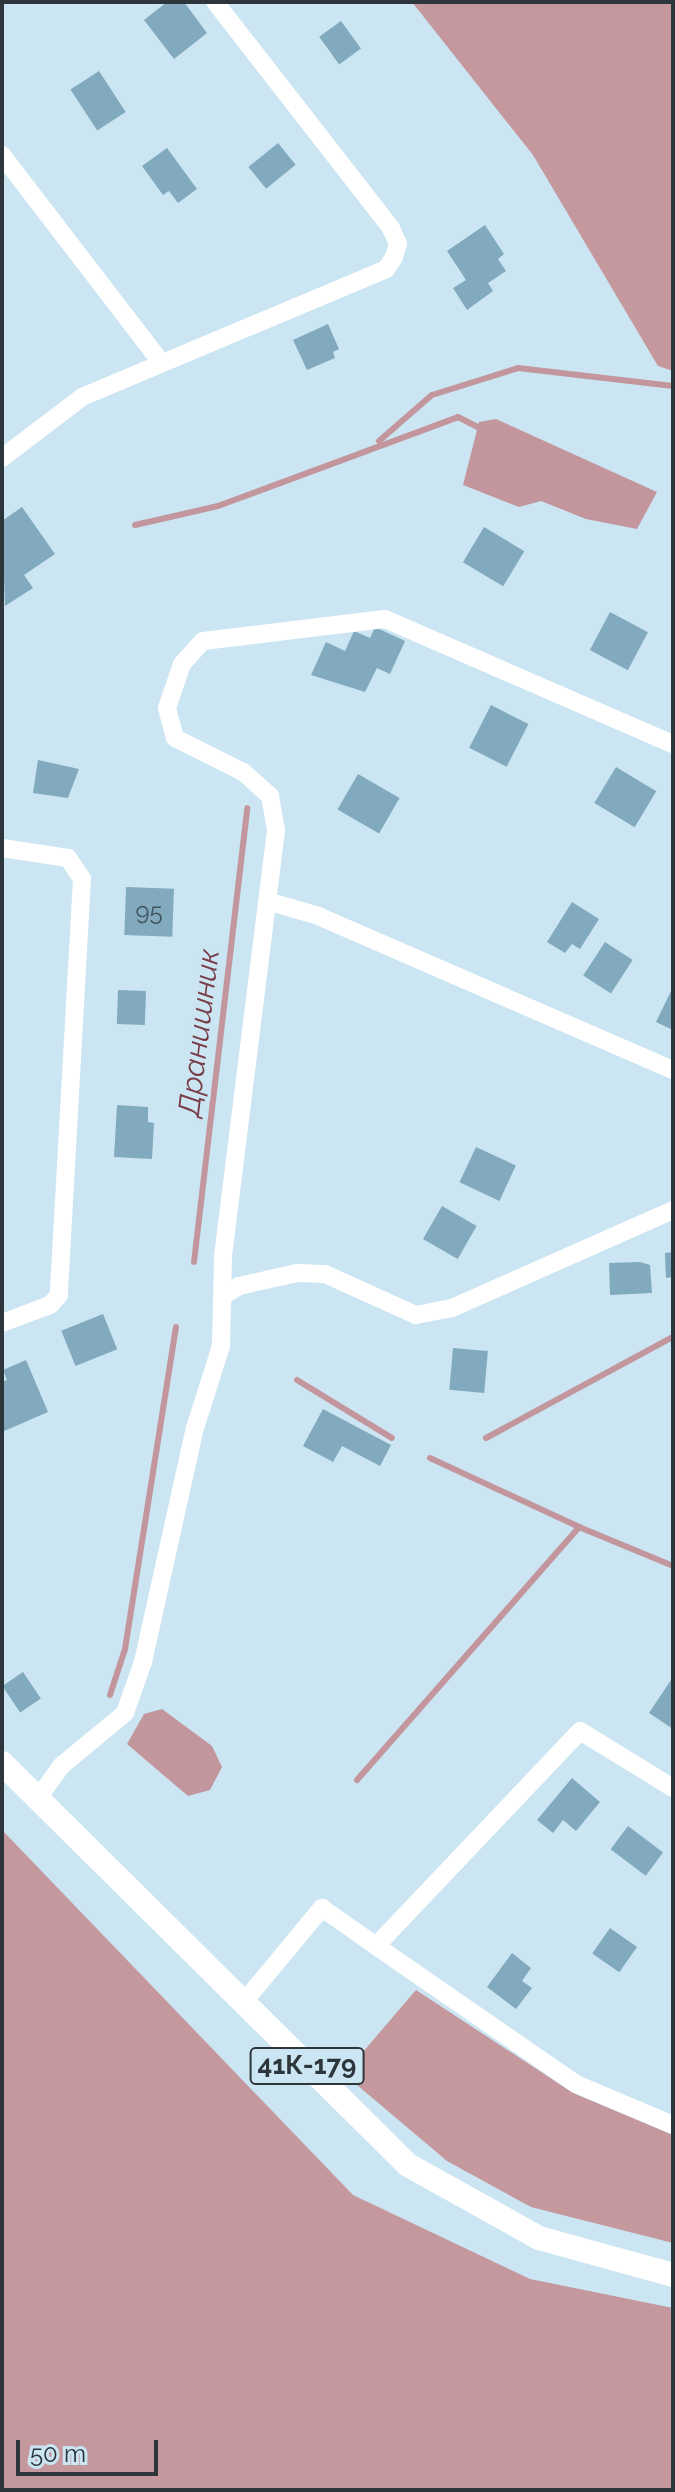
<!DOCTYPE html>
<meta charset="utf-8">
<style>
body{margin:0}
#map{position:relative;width:675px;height:2492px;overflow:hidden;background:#cbe5f2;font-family:Raleway,sans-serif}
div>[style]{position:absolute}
.forest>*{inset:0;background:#c4989d}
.water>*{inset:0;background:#c2969c}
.stream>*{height:6px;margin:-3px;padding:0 3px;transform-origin:3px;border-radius:3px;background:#c2969c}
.building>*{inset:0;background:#81aabe;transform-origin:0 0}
.minor>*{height:18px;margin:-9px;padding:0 9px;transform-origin:9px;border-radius:9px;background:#fff}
.major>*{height:24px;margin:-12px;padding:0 12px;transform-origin:12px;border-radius:12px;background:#fff}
span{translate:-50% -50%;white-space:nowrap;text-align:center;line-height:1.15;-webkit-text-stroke:6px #cbe5f2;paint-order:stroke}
.number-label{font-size:24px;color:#41535c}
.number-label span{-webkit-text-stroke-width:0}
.shield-label span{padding:2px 6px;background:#cbe5f2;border:2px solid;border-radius:6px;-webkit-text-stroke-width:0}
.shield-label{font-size:26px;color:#2c363b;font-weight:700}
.water-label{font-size:30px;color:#783d47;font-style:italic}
.frame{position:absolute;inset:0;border:4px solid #2c363b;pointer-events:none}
.scale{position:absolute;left:16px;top:2440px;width:142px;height:36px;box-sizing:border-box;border:4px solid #2c363b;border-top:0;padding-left:10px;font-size:24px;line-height:28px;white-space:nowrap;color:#2c363b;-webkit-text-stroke:6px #cbe5f2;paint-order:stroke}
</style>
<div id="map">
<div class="forest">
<div style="clip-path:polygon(412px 2px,673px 2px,673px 371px,658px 366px,533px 155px)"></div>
<div style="clip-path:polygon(2px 1830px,353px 2195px,530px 2279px,673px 2308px,673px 2490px,2px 2490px)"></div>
<div style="clip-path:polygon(416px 1990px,573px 2093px,673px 2135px,673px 2243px,531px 2207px,447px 2161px,344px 2074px)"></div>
</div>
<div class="water">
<div style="clip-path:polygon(496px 419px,657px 492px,637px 529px,586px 519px,541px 501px,519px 507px,463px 485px,479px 422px)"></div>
<div style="clip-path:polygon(162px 1709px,212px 1746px,222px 1767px,210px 1790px,188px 1796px,127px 1744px,144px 1714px)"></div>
</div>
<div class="stream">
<div style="left:379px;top:441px;width:70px;rotate:-41deg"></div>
<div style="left:432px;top:395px;width:90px;rotate:-17.4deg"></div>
<div style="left:518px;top:368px;width:156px;rotate:6.6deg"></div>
<div style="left:135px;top:525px;width:85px;rotate:-12.9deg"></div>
<div style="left:218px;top:506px;width:256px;rotate:-20.3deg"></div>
<div style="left:458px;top:417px;width:22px;rotate:27deg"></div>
<div style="left:194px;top:1262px;width:457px;rotate:-83.3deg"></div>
<div style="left:297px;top:1380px;width:111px;rotate:31.4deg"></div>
<div style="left:486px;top:1438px;width:213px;rotate:-28.4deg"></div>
<div style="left:430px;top:1458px;width:164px;rotate:24.8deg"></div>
<div style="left:110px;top:1695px;width:48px;rotate:-71.9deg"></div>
<div style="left:125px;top:1649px;width:326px;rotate:-81deg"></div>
<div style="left:357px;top:1780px;width:337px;rotate:-48.7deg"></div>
<div style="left:579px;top:1527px;width:102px;rotate:22.5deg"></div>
</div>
<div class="building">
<div style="clip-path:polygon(167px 2px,184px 2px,207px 33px,174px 59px,144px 20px)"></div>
<div style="left:341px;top:21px;width:34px;height:27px;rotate:54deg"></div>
<div style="left:99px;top:71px;width:49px;height:34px;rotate:57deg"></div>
<div style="left:278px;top:143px;width:28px;height:38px;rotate:51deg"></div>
<div style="clip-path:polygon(167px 148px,197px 189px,178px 203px,169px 191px,163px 195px,142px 166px)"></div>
<div style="clip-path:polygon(485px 225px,504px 254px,498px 259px,506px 271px,488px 283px,493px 291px,467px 310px,453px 288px,466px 280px,447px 251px)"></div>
<div style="clip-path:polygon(328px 324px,339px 349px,333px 352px,335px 358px,307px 370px,293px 340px)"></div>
<div style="clip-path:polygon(22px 507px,55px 554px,24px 575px,33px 588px,5px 606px,2px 521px)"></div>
<div style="left:484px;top:527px;width:47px;height:41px;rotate:31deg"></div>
<div style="left:610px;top:612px;width:43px;height:43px;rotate:28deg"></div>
<div style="clip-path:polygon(375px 627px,405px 641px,390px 674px,377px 668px,365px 692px,311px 675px,326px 642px,345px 651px,354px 631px,370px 638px)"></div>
<div style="left:491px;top:705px;width:42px;height:48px;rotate:27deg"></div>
<div style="clip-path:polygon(38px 760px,79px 769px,68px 798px,33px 793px)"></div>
<div style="left:616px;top:767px;width:47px;height:42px;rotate:31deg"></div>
<div style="left:358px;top:774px;width:48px;height:41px;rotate:30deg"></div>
<div style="left:126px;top:887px;width:48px;height:48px;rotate:2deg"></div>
<div style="clip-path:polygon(572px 902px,599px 919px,580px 949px,572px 944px,565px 953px,547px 942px)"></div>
<div style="left:605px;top:942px;width:33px;height:40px;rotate:33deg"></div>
<div style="clip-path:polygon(673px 987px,673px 1030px,656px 1022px)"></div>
<div style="left:118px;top:990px;width:28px;height:34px;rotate:2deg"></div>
<div style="clip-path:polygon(117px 1105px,148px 1107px,148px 1122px,154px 1123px,152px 1159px,114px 1157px)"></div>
<div style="left:476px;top:1147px;width:44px;height:39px;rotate:25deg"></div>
<div style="left:442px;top:1206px;width:40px;height:38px;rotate:30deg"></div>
<div style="clip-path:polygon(673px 1252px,673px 1277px,666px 1278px,665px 1253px)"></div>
<div style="clip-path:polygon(640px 1262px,650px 1265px,652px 1293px,610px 1295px,609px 1263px)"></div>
<div style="left:103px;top:1314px;width:38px;height:45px;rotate:68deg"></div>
<div style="left:453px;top:1348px;width:35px;height:42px;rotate:5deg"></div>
<div style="clip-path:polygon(26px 1360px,48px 1412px,2px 1432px,2px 1382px,7px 1380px,3px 1370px)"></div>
<div style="clip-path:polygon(323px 1409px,391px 1445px,380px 1466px,342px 1446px,333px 1462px,303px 1446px)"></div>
<div style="left:23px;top:1672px;width:32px;height:25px;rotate:56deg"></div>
<div style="clip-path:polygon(673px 1677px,673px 1729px,649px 1713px)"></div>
<div style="clip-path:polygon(572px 1778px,600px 1802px,576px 1831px,563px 1820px,553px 1833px,537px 1820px)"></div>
<div style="left:628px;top:1826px;width:44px;height:29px;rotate:37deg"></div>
<div style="left:610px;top:1928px;width:33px;height:31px;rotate:35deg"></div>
<div style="clip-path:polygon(512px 1953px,531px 1968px,522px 1981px,532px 1988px,516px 2009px,487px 1987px)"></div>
</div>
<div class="minor">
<div style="left:2px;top:155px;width:260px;rotate:52.5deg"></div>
<div style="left:2px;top:458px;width:101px;rotate:-37.3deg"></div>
<div style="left:82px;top:397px;width:330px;rotate:-22.8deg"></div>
<div style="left:386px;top:269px;width:14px;rotate:-56deg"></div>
<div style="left:394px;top:257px;width:14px;rotate:-73deg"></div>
<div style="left:398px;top:244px;width:17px;rotate:-114deg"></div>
<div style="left:391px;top:228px;width:286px;rotate:-127.9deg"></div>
<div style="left:2px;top:848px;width:67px;rotate:8.6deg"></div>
<div style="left:68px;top:858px;width:25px;rotate:56deg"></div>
<div style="left:82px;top:879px;width:417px;rotate:93.2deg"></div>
<div style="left:59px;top:1295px;width:13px;rotate:132deg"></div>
<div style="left:50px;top:1305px;width:51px;rotate:159.4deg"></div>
<div style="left:270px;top:902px;width:48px;rotate:15.8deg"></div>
<div style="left:316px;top:915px;width:389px;rotate:23.5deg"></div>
<div style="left:223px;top:1296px;width:19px;rotate:-32deg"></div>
<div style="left:239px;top:1286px;width:59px;rotate:-12.6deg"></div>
<div style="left:297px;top:1273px;width:28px;rotate:2deg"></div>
<div style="left:325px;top:1274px;width:100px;rotate:24.3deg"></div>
<div style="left:416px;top:1315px;width:37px;rotate:-11deg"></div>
<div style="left:452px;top:1308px;width:242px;rotate:-23.9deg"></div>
<div style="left:38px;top:1798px;width:39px;rotate:-54deg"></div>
<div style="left:61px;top:1766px;width:83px;rotate:-39.6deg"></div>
<div style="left:125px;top:1713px;width:54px;rotate:-70.6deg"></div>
<div style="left:143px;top:1662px;width:240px;rotate:-77.5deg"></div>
<div style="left:195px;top:1428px;width:86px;rotate:-72.4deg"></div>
<div style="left:221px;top:1346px;width:90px;rotate:-88.7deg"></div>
<div style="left:223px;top:1256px;width:429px;rotate:-82.9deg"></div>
<div style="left:276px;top:830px;width:35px;rotate:-100deg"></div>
<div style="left:270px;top:796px;width:36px;rotate:-138deg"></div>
<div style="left:243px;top:772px;width:76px;rotate:-153.4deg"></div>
<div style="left:175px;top:738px;width:31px;rotate:-105deg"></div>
<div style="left:167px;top:708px;width:46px;rotate:-71.2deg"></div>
<div style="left:182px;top:664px;width:31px;rotate:-48deg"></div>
<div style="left:203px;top:641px;width:183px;rotate:-6.9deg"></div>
<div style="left:385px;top:619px;width:314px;rotate:23.5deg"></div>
<div style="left:376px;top:1946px;width:243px;rotate:34.6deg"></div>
<div style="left:576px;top:2084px;width:105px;rotate:22.9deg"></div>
<div style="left:243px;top:2003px;width:124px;rotate:-50.3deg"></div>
<div style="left:322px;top:1908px;width:66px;rotate:35.1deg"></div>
<div style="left:376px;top:1946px;width:296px;rotate:-46.5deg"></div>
<div style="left:580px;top:1731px;width:109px;rotate:31.5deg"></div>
</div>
<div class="major">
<div style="left:2px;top:1763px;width:571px;rotate:44.72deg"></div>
<div style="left:408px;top:2165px;width:150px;rotate:29.1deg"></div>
<div style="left:539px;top:2238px;width:139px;rotate:15.4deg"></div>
</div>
<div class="number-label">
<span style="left:149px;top:912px">95</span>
</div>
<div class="shield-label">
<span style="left:307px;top:2066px">41К-179</span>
</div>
<div class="water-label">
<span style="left:199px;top:1033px;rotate:-83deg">Дранишник</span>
</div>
<div class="frame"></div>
<div class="scale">50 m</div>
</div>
